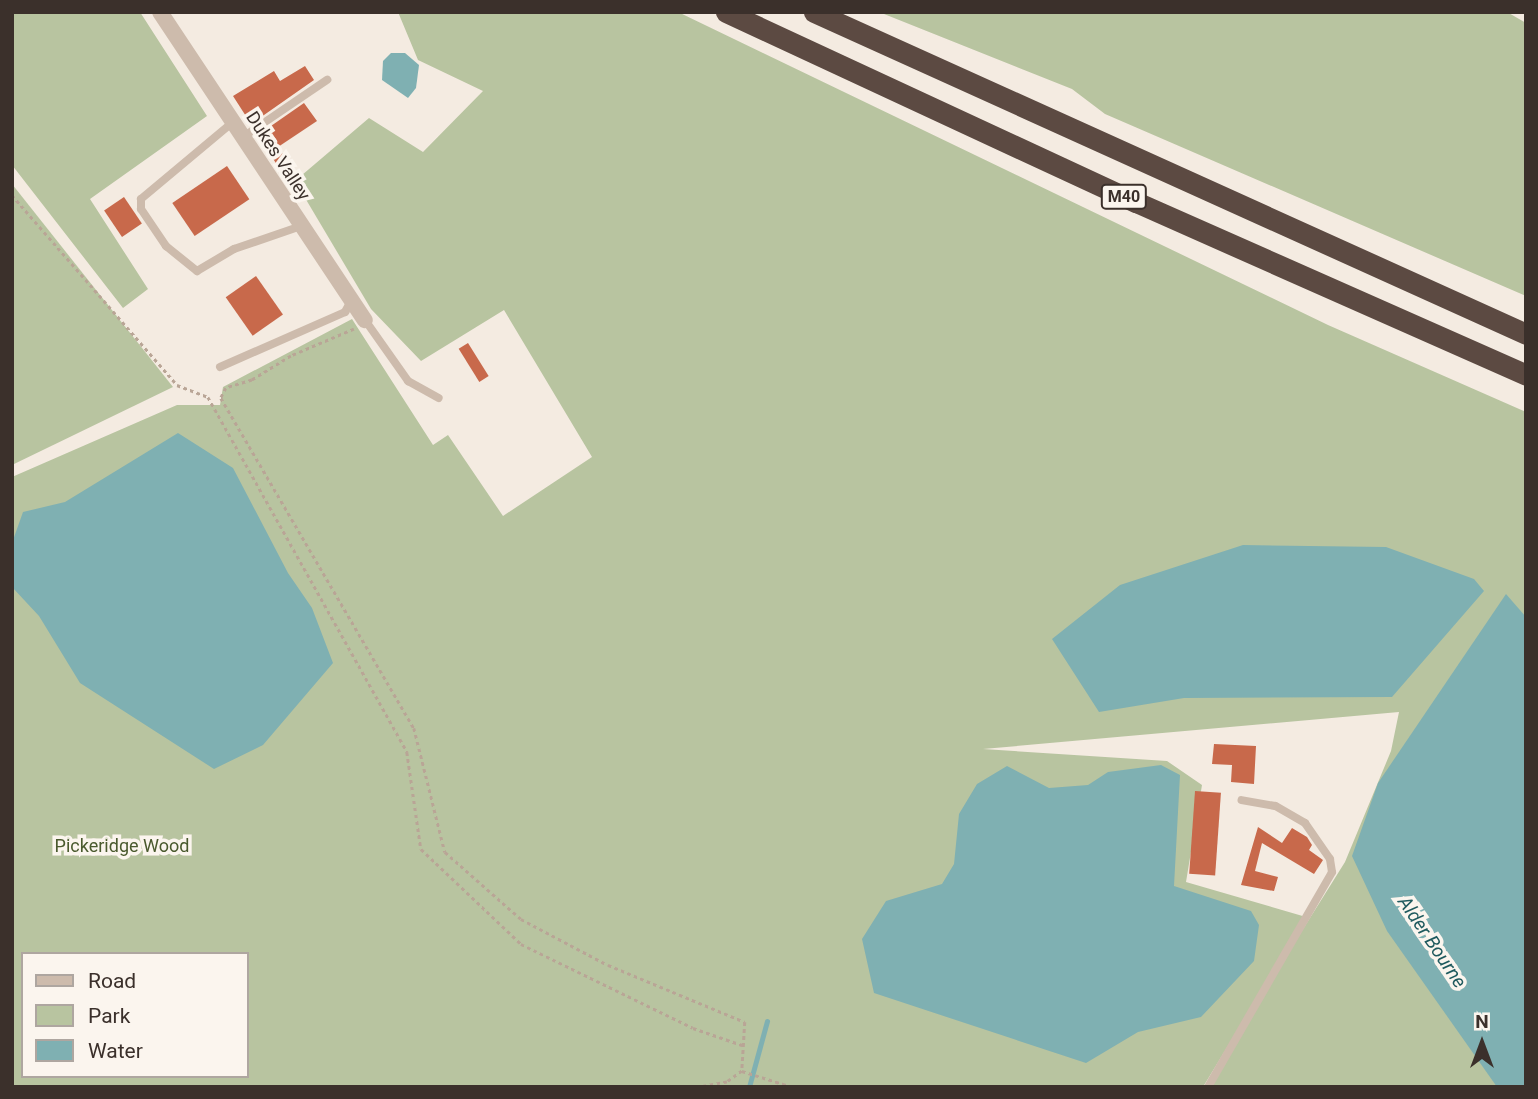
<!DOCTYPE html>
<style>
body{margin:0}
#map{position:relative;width:1538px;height:1099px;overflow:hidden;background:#f4ebe1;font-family:Roboto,sans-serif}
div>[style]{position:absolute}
.green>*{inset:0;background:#b8c4a0}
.water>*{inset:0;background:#7fb0b2}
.stream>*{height:4.5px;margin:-2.25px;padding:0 2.25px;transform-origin:2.25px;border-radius:2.25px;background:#7fb0b2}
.building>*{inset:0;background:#c8694b;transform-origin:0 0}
.path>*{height:2.5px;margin-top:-1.25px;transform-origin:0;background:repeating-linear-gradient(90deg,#b9a596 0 3.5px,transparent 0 7px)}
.service>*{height:8px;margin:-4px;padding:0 4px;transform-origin:4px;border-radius:4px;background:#cdbbac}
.minor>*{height:16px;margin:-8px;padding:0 8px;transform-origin:8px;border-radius:8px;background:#cdbbac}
.motorway>*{height:21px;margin:-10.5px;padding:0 10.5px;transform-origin:10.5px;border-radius:10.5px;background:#5c4a42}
span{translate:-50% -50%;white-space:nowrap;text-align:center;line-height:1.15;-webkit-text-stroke:7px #fbf5ee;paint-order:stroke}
.shield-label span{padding:2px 5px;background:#fbf5ee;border:2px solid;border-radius:5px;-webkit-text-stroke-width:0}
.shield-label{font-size:16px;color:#3b302b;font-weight:700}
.street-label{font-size:18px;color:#3b302b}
.park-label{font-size:18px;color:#4a5a2e}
.water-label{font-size:19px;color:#1f5a5e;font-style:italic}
.frame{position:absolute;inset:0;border:14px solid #3b302b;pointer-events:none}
.legend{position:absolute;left:21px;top:952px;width:228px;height:126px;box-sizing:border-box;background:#fbf5ee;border:2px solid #aea6a0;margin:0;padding:9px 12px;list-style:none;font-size:21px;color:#3b302b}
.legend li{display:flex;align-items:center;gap:14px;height:35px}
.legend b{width:35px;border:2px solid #aea6a0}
.north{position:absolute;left:1447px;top:1008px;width:70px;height:70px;-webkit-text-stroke:5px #fbf5ee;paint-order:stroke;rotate:0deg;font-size:19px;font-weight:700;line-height:28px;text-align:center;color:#3b302b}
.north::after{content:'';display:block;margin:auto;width:24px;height:32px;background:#3b302b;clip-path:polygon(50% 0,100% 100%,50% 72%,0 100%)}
</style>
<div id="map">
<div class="green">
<div style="clip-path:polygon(12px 12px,140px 12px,207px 116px,90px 199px,148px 289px,123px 308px,12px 165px)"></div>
<div style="clip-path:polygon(evenodd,398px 12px,678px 12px,1328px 325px,1526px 412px,1526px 1087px,1204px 1087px,1345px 862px,1391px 751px,1399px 712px,983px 749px,1167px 761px,1202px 785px,1186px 882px,1306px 917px,1203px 1087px,12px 1087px,12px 477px,177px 405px,220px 405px,223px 387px,352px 319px,433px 445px,448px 435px,503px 516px,592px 457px,504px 310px,421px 361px,371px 309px,295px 181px,369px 118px,423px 152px,483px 91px,418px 60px,398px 12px,23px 954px,247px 954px,247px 1076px,23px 1076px,23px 954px)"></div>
<div style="clip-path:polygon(879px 12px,1507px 12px,1526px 23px,1526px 296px,1105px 114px,1072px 89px)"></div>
<div style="clip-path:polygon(12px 184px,173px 387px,12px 465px)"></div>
</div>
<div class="water">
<div style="clip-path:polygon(391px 53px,405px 53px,419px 65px,416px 88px,408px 98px,382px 80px,383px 61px)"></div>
<div style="clip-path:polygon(178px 433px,233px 468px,288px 573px,312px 608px,333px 663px,263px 745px,214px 769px,80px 683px,39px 616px,12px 587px,12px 543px,23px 512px,65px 502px)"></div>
<div style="clip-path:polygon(1243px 545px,1386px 547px,1474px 579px,1484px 591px,1392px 697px,1184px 698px,1099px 712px,1052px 639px,1120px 585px)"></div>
<div style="clip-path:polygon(1506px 594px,1526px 617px,1526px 1087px,1497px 1087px,1387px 931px,1352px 856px,1378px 783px)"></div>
<div style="clip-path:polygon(1161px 765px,1180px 775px,1174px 886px,1251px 911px,1259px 925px,1254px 961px,1201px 1017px,1138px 1032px,1086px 1063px,874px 993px,862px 939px,886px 901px,942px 884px,954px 864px,959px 814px,977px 784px,1007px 766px,1049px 788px,1088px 785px,1108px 772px)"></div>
</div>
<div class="stream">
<div style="left:749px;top:1087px;width:68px;rotate:-74.7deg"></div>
</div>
<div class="building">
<div style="clip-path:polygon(305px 66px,314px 80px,251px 124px,233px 96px,274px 71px,280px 81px)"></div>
<div style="clip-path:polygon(304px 103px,317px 121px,278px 147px,288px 162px,279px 168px,258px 135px)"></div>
<div style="left:227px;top:166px;width:40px;height:66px;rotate:56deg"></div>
<div style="left:124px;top:197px;width:32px;height:24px;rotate:56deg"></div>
<div style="left:256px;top:276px;width:47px;height:37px;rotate:55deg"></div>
<div style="left:468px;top:343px;width:39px;height:11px;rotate:58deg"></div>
<div style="clip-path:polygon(1214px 744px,1256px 746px,1254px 784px,1231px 782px,1232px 765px,1212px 764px)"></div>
<div style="left:1195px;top:791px;width:26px;height:83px;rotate:4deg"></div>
<div style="clip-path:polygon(1258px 827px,1282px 843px,1292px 828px,1307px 837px,1312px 845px,1309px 850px,1323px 860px,1314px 874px,1262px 843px,1255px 871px,1278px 877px,1274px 891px,1241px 885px)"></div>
</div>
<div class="path">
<div style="left:12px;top:195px;width:252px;rotate:49deg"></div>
<div style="left:177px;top:385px;width:33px;rotate:21deg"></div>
<div style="left:208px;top:397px;width:407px;rotate:60.7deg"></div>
<div style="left:407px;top:752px;width:98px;rotate:81.8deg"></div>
<div style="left:421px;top:849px;width:138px;rotate:43.5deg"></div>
<div style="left:521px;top:944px;width:191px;rotate:26deg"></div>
<div style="left:693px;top:1028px;width:55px;rotate:19.1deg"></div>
<div style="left:354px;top:329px;width:69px;rotate:156.8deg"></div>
<div style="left:291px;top:356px;width:46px;rotate:148.4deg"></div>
<div style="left:252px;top:380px;width:27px;rotate:163deg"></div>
<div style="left:226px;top:388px;width:11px;rotate:117deg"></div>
<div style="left:221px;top:398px;width:382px;rotate:59.7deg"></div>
<div style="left:414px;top:728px;width:128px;rotate:76deg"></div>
<div style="left:445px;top:852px;width:101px;rotate:41.4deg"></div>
<div style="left:521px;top:919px;width:98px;rotate:27.9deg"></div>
<div style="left:608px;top:965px;width:148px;rotate:22.6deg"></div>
<div style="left:745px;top:1022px;width:49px;rotate:93.5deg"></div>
<div style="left:742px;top:1071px;width:19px;rotate:144deg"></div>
<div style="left:727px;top:1082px;width:28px;rotate:170deg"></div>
<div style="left:742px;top:1071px;width:52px;rotate:17.7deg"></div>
</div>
<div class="service">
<div style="left:233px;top:122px;width:120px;rotate:140.1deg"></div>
<div style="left:141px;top:199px;width:10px;rotate:90deg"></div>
<div style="left:141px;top:209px;width:45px;rotate:56deg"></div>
<div style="left:166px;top:246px;width:40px;rotate:39deg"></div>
<div style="left:197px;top:271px;width:43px;rotate:-30.7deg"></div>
<div style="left:234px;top:249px;width:71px;rotate:-18.9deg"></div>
<div style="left:243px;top:137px;width:102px;rotate:-34.2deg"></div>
<div style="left:365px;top:320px;width:75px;rotate:54.8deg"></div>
<div style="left:408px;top:381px;width:35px;rotate:29deg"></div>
<div style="left:220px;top:367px;width:137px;rotate:-23.7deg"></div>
<div style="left:345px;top:312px;width:15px;rotate:-62deg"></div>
<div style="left:1208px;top:1087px;width:248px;rotate:-60deg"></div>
<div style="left:1332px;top:872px;width:13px;rotate:-99deg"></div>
<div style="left:1330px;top:859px;width:44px;rotate:-124.8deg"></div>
<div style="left:1305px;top:823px;width:34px;rotate:-150deg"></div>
<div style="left:1275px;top:806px;width:34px;rotate:-170deg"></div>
</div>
<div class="minor">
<div style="left:160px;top:12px;width:370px;rotate:56.4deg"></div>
</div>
<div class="motorway">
<div style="left:726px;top:12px;width:452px;rotate:24.9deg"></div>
<div style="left:1136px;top:202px;width:427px;rotate:23.9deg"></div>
<div style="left:814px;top:12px;width:781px;rotate:24.33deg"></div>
</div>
<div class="shield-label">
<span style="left:1124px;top:197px">M40</span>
</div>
<div class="street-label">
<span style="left:278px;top:156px;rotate:57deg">Dukes Valley</span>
</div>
<div class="park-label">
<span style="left:122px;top:846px">Pickeridge Wood</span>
</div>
<div class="water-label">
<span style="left:1432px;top:942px;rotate:56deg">Alder Bourne</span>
</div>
<div class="frame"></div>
<ul class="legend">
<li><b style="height:9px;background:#cdbbac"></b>Road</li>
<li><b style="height:19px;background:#b8c4a0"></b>Park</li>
<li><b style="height:19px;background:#7fb0b2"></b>Water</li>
</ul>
<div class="north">N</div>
</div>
